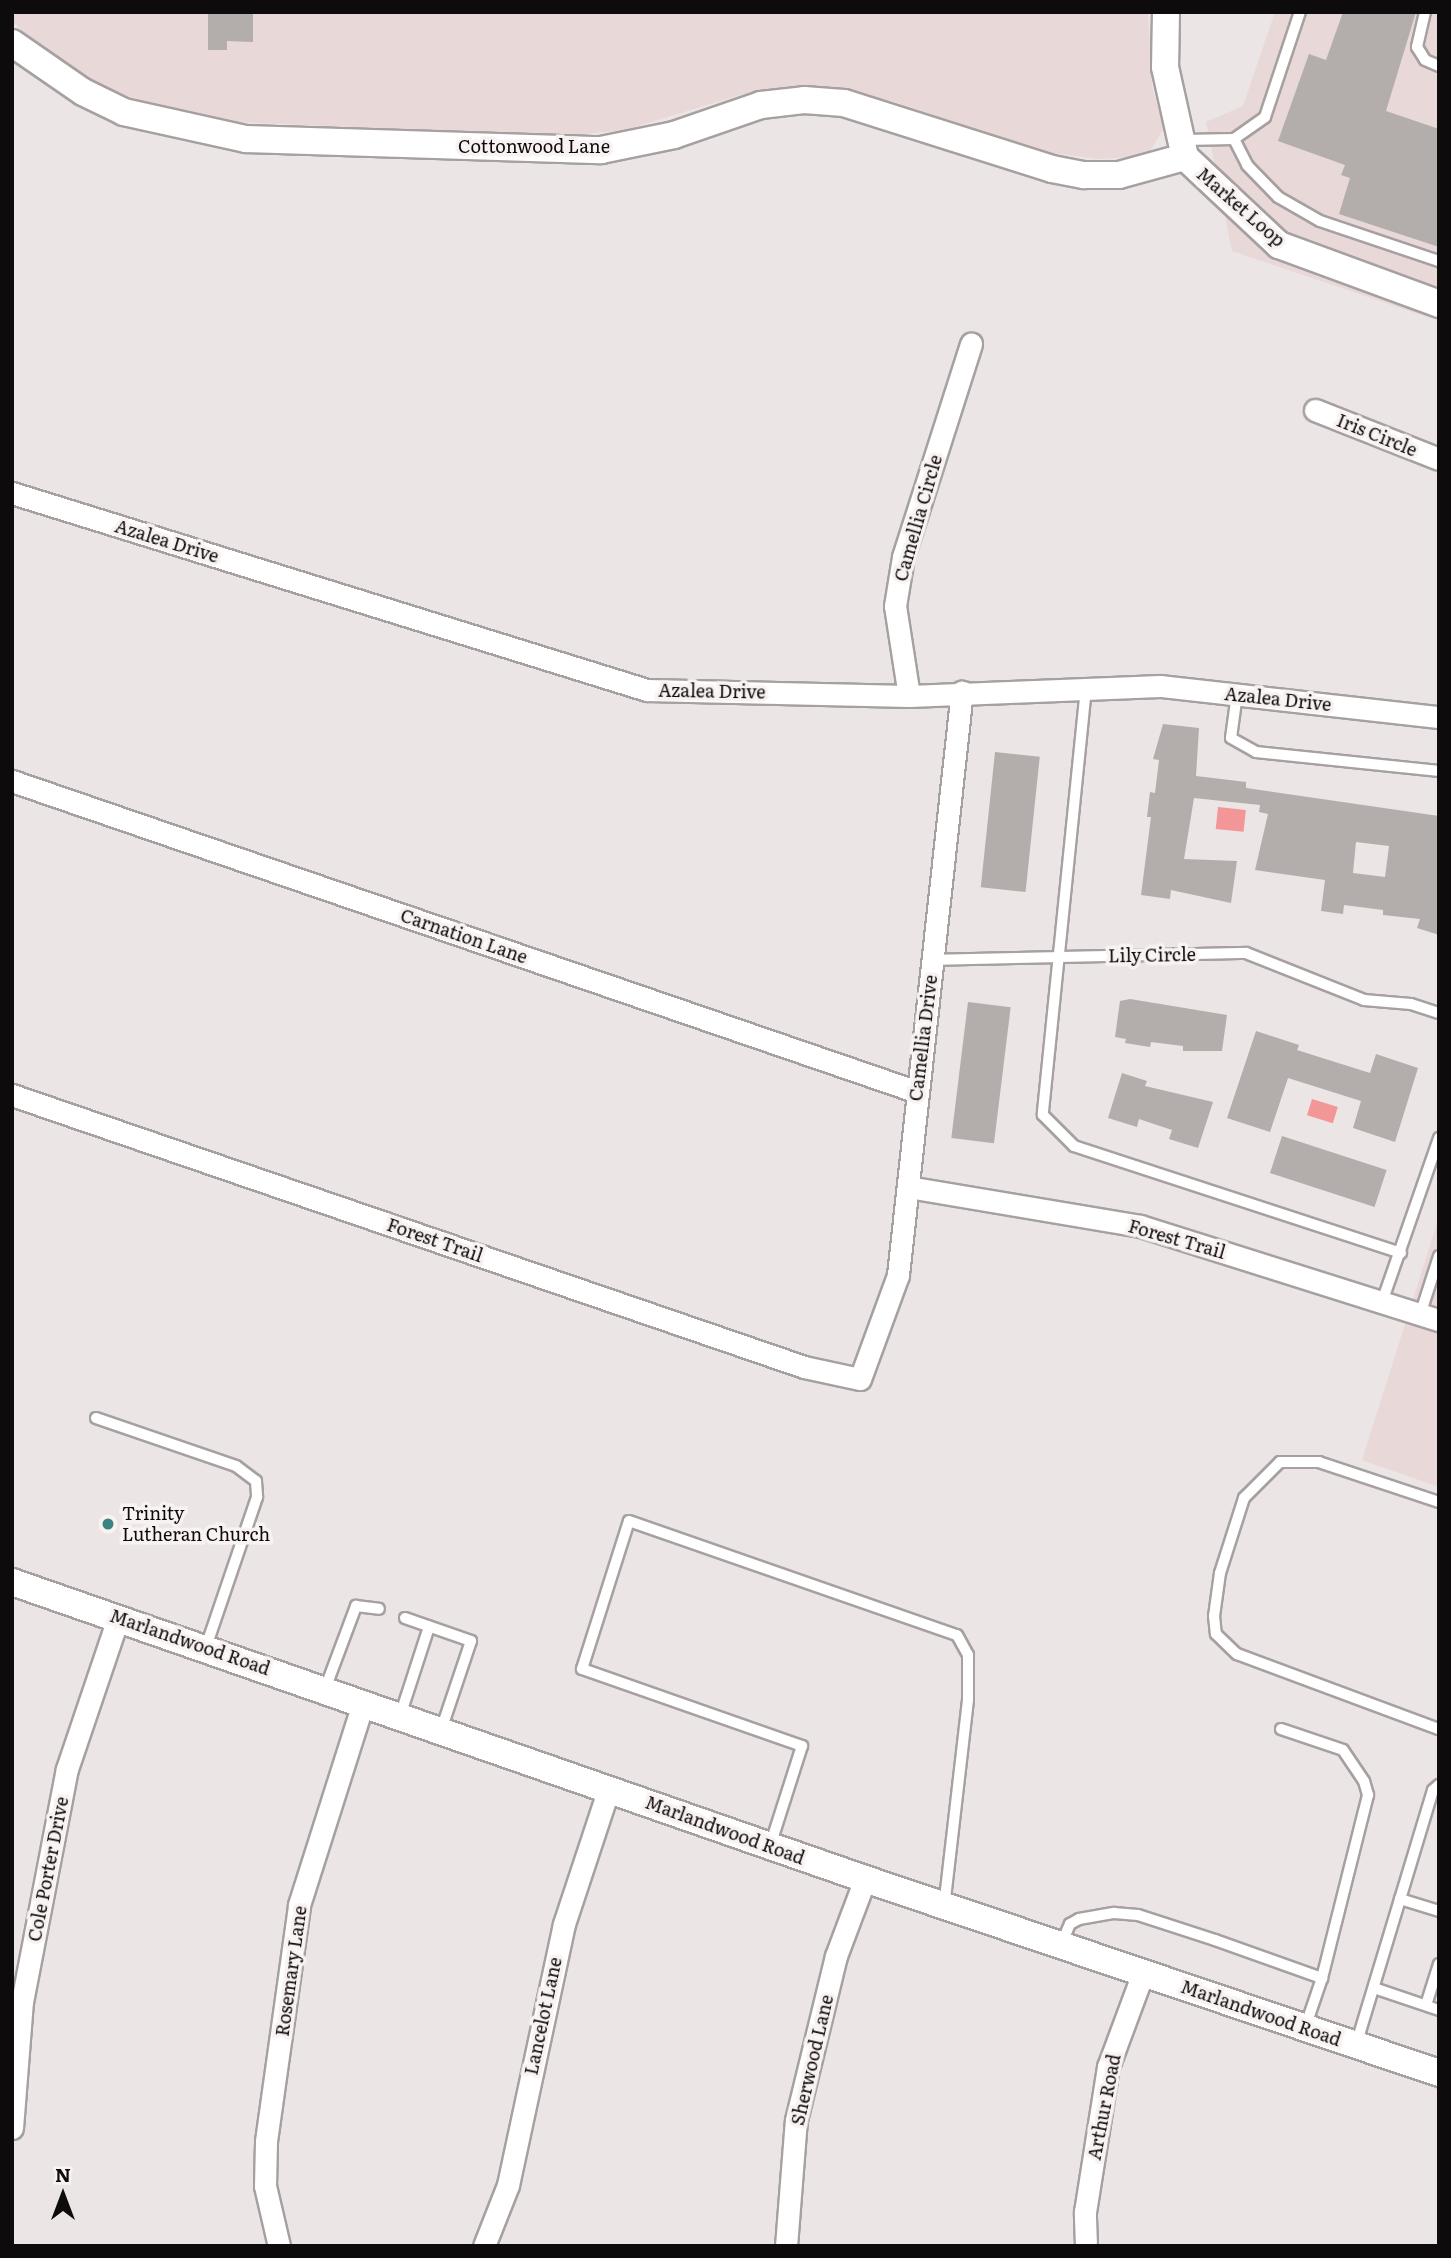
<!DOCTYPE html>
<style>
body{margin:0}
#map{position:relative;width:1451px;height:2258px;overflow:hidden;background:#ece5e5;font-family:Literata,serif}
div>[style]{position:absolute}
.built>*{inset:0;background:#e8d8d7}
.water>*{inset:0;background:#f39698;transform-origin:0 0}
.building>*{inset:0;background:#b3adac;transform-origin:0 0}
.roads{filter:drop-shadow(2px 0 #a7a0a0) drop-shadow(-2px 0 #a7a0a0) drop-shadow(0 2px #a7a0a0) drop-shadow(0 -2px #a7a0a0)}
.service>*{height:10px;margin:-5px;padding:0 5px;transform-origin:5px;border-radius:5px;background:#fff}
.minor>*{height:21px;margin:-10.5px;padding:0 10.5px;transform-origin:10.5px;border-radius:10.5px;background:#fff}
.tertiary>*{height:26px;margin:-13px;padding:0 13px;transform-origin:13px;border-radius:13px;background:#fff}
.dots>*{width:19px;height:19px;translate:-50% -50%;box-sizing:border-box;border:4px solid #f9f2f2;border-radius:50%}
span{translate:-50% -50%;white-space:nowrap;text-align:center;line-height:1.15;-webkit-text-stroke:7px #f9f2f2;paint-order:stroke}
.street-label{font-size:18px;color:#0d0b0b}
.poi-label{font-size:18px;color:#0d0b0b}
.left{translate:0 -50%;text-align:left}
.frame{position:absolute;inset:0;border:14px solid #0d0b0b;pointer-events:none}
.north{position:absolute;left:28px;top:2160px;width:70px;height:70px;-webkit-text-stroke:5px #f9f2f2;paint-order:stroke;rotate:0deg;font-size:19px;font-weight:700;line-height:28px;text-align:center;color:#0d0b0b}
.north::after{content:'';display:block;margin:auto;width:24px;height:32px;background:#0d0b0b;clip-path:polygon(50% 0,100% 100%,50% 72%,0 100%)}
</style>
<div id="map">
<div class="built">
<div style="clip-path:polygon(12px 12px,1148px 12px,1152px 87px,1164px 128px,1147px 156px,1098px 159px,1044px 152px,892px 101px,809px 85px,743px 94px,625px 130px,558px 136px,236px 122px,165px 109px,106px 88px,34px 42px,12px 21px)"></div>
<div style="clip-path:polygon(1275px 12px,1439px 12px,1439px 321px,1232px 251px,1206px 122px,1243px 106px)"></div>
<div style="clip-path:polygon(1439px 1217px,1439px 1487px,1362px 1460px)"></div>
</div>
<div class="water">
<div style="left:1218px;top:807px;width:28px;height:22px;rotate:6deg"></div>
<div style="left:1312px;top:1099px;width:27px;height:17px;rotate:17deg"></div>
</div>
<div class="building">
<div style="clip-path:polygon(208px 12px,253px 12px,253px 42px,227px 41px,227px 50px,208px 50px)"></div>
<div style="clip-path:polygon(1343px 12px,1416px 12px,1386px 111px,1439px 129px,1439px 247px,1339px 214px,1350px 178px,1341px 175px,1345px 165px,1278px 141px,1309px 54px,1326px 60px)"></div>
<div style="clip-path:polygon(evenodd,1163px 724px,1199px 728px,1196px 776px,1246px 782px,1246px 788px,1439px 816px,1439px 935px,1417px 928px,1420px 919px,1383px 915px,1383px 910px,1344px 905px,1343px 914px,1321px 911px,1325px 880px,1255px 870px,1268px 814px,1259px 812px,1260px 805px,1194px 798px,1184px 859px,1237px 861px,1231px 903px,1171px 890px,1170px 899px,1141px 895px,1151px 817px,1147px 817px,1150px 792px,1155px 793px,1159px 760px,1153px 759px,1163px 724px,1356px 842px,1389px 846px,1385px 877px,1353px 873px,1356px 842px)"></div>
<div style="left:995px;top:752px;width:45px;height:136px;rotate:6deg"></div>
<div style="clip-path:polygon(1130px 999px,1227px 1015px,1222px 1051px,1183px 1051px,1183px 1046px,1151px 1042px,1150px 1047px,1125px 1043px,1126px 1039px,1115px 1037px,1120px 1001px)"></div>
<div style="left:968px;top:1002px;width:43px;height:137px;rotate:7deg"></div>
<div style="clip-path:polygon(1256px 1031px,1299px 1045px,1297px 1050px,1370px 1073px,1376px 1054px,1418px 1068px,1395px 1142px,1353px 1128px,1361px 1101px,1288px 1078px,1270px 1132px,1227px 1118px)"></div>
<div style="clip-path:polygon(1122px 1073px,1147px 1081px,1145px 1086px,1213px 1102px,1198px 1148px,1169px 1139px,1172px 1130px,1139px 1119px,1137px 1127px,1108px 1118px)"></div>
<div style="left:1282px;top:1136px;width:110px;height:39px;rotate:18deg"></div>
</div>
<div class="roads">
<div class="service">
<div style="left:1425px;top:12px;width:36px;rotate:103deg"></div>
<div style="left:1417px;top:47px;width:15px;rotate:58deg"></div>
<div style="left:1425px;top:60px;width:15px;rotate:23deg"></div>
<div style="left:1234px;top:139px;width:29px;rotate:63deg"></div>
<div style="left:1247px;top:165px;width:45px;rotate:45.9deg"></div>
<div style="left:1278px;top:197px;width:48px;rotate:29.7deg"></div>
<div style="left:1320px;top:221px;width:126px;rotate:18.6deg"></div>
<div style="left:1183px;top:140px;width:51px;rotate:-1.1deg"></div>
<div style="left:1234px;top:139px;width:38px;rotate:-35deg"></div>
<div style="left:1265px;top:117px;width:111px;rotate:-71.6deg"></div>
<div style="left:1086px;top:688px;width:429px;rotate:95.8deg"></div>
<div style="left:1043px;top:1115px;width:44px;rotate:45deg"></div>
<div style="left:1074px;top:1146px;width:344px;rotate:18.1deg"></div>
<div style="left:1237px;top:694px;width:44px;rotate:97.8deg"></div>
<div style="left:1231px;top:738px;width:29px;rotate:29deg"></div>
<div style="left:1256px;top:752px;width:184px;rotate:5.9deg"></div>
<div style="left:932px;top:960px;width:314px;rotate:-1.3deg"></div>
<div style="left:1246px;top:953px;width:127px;rotate:21.7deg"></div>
<div style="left:1364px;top:1000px;width:47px;rotate:4.9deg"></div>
<div style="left:1411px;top:1004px;width:29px;rotate:18deg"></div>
<div style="left:1382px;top:1302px;width:174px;rotate:-70.8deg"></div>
<div style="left:1420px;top:1315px;width:62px;rotate:-72.1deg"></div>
<div style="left:96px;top:1418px;width:148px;rotate:18.9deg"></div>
<div style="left:236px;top:1466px;width:25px;rotate:37deg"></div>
<div style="left:256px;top:1481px;width:16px;rotate:86deg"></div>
<div style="left:257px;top:1497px;width:158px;rotate:108.8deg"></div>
<div style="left:1439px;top:1502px;width:126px;rotate:-161.6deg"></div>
<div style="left:1319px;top:1462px;width:39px;rotate:180deg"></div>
<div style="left:1280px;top:1462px;width:51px;rotate:135deg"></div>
<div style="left:1244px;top:1498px;width:79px;rotate:107.7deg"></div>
<div style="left:1220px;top:1573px;width:43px;rotate:97.9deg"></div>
<div style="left:1214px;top:1616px;width:18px;rotate:84deg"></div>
<div style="left:1216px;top:1634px;width:29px;rotate:44deg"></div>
<div style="left:1237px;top:1654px;width:215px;rotate:20.4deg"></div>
<div style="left:405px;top:1618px;width:70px;rotate:19.2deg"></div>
<div style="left:471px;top:1641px;width:94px;rotate:108.6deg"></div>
<div style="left:325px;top:1689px;width:89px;rotate:-69.5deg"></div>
<div style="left:356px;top:1606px;width:23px;rotate:7deg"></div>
<div style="left:400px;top:1716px;width:94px;rotate:-72deg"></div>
<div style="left:1281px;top:1729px;width:65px;rotate:18.7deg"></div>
<div style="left:1343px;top:1750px;width:37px;rotate:56deg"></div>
<div style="left:1364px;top:1781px;width:15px;rotate:74deg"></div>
<div style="left:1368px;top:1795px;width:189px;rotate:104.1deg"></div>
<div style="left:770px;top:1846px;width:105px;rotate:-72.3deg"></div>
<div style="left:802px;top:1746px;width:233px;rotate:-160.7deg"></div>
<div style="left:582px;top:1669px;width:155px;rotate:-72.4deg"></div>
<div style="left:629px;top:1521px;width:347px;rotate:19.2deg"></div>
<div style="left:957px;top:1635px;width:23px;rotate:61deg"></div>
<div style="left:968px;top:1655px;width:45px;rotate:90deg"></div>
<div style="left:968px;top:1700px;width:207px;rotate:96.6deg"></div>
<div style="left:1400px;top:1899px;width:41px;rotate:17.1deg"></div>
<div style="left:1061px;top:1945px;width:23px;rotate:-67deg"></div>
<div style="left:1070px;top:1924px;width:10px;rotate:-29deg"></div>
<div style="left:1079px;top:1919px;width:36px;rotate:-10deg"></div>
<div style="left:1114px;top:1913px;width:24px;rotate:5deg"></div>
<div style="left:1138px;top:1915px;width:81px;rotate:18deg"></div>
<div style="left:1215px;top:1940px;width:114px;rotate:19.6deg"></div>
<div style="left:1322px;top:1978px;width:53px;rotate:108.8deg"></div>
<div style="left:1374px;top:1988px;width:69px;rotate:18.7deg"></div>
<div style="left:1426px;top:2005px;width:43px;rotate:-72.4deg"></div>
<div style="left:1356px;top:2045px;width:266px;rotate:-73.2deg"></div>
<div style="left:1433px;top:1790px;width:8px;rotate:-40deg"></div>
</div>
<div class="minor">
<div style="left:1315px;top:410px;width:133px;rotate:21.6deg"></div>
<div style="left:12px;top:493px;width:665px;rotate:17.24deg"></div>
<div style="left:647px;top:690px;width:262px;rotate:1.3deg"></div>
<div style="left:909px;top:696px;width:252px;rotate:-2.3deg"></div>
<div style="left:1161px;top:686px;width:280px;rotate:6.4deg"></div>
<div style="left:909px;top:696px;width:91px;rotate:-98.8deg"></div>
<div style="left:895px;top:606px;width:50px;rotate:-80.7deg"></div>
<div style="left:903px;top:557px;width:224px;rotate:-72.3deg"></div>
<div style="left:12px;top:781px;width:955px;rotate:18.95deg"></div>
<div style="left:12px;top:1095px;width:837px;rotate:18.95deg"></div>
<div style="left:804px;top:1367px;width:57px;rotate:12.1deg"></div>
<div style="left:860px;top:1379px;width:111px;rotate:-69.9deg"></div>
<div style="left:898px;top:1275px;width:587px;rotate:-83.75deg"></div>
<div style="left:908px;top:1187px;width:235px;rotate:9.5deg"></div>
<div style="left:1140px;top:1226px;width:313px;rotate:17.5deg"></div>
<div style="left:12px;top:2128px;width:126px;rotate:-85.5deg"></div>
<div style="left:22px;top:2002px;width:237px;rotate:-79.1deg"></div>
<div style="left:67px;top:1769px;width:159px;rotate:-71.3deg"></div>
<div style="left:279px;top:2246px;width:62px;rotate:-103.1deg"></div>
<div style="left:265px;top:2186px;width:45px;rotate:-88.7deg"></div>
<div style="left:266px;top:2141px;width:238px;rotate:-82deg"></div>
<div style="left:299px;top:1905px;width:212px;rotate:-72.4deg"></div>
<div style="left:484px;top:2246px;width:66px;rotate:-68.5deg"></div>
<div style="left:508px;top:2185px;width:267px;rotate:-77.9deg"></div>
<div style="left:564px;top:1924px;width:143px;rotate:-71.7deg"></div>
<div style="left:786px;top:2246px;width:126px;rotate:-85.5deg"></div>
<div style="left:796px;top:2120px;width:169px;rotate:-76.3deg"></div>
<div style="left:836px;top:1956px;width:82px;rotate:-69.4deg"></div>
<div style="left:1086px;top:2246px;width:34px;rotate:-92deg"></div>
<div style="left:1085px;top:2212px;width:147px;rotate:-81deg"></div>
<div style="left:1108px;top:2067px;width:100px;rotate:-69.6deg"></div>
</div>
<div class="tertiary">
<div style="left:1166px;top:12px;width:55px;rotate:91deg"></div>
<div style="left:1165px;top:67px;width:92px;rotate:77.5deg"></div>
<div style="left:1185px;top:157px;width:129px;rotate:43.1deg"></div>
<div style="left:1279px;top:245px;width:171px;rotate:20.2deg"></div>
<div style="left:12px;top:43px;width:86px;rotate:34.6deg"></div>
<div style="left:83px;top:92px;width:46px;rotate:26deg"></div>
<div style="left:124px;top:112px;width:125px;rotate:12.5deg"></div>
<div style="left:246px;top:139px;width:355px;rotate:1.8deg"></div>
<div style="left:601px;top:150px;width:75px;rotate:-11.6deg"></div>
<div style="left:674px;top:135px;width:92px;rotate:-19deg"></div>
<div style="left:761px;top:105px;width:43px;rotate:-6.6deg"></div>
<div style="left:804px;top:100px;width:40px;rotate:4.3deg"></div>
<div style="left:844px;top:103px;width:218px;rotate:17.6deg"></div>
<div style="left:1052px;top:169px;width:33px;rotate:11deg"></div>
<div style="left:1084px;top:175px;width:35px"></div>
<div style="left:1119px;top:175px;width:68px;rotate:-15.3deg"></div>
<div style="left:12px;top:1582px;width:903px;rotate:19.2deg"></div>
<div style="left:865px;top:1879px;width:606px;rotate:18.67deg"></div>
</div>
</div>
<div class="dots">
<div style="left:108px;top:1524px;background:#3c8482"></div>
</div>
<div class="street-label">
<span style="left:534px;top:146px">Cottonwood Lane</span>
<span style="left:1241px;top:207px;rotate:41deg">Market Loop</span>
<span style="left:1377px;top:435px;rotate:22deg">Iris Circle</span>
<span style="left:918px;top:518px;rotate:-74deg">Camellia Circle</span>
<span style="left:167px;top:541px;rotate:17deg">Azalea Drive</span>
<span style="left:712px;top:691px;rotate:1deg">Azalea Drive</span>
<span style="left:1278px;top:699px;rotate:6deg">Azalea Drive</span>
<span style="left:464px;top:936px;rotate:19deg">Carnation Lane</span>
<span style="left:1152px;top:955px;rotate:-1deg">Lily Circle</span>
<span style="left:923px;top:1038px;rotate:-83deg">Camellia Drive</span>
<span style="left:1177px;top:1239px;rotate:16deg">Forest Trail</span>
<span style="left:435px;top:1240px;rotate:19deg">Forest Trail</span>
<span style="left:190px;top:1642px;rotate:19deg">Marlandwood Road</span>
<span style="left:725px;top:1830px;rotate:20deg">Marlandwood Road</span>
<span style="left:48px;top:1869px;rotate:-79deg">Cole Porter Drive</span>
<span style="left:291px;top:1971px;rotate:-82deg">Rosemary Lane</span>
<span style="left:1261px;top:2013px;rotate:19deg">Marlandwood Road</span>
<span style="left:543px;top:2016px;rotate:-78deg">Lancelot Lane</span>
<span style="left:812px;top:2060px;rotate:-77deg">Sherwood Lane</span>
<span style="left:1104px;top:2107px;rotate:-79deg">Arthur Road</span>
</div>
<div class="poi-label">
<span class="left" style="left:122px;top:1524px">Trinity<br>Lutheran Church</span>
</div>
<div class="frame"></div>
<div class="north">N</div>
</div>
